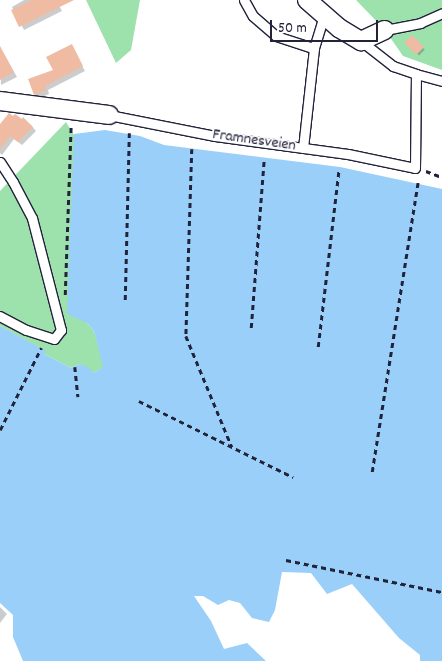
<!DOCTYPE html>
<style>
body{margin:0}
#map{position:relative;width:442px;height:661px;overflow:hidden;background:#fff;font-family:Dekko,sans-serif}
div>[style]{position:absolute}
.green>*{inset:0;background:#9de1ac}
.water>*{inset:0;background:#99cff8}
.shadow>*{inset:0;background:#0003;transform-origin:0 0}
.building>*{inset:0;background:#efbba2;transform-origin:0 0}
.path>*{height:2.5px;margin-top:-1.25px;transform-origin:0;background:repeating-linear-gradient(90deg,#22223b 0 5px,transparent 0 9px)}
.roads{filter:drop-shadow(1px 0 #22223b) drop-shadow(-1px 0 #22223b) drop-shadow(0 1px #22223b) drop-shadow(0 -1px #22223b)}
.service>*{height:9px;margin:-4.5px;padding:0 4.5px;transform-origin:4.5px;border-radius:4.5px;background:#fff}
.minor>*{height:18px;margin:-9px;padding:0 9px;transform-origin:9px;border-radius:9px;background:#fff}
span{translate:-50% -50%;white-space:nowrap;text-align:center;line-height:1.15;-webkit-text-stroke:4px #fff;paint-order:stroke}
.street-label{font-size:16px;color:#22223b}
.scale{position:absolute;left:270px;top:20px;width:108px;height:22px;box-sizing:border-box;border:2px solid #22223b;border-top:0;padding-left:6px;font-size:15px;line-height:18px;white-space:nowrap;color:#22223b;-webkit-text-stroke:4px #fff;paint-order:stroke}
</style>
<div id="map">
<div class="green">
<div style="clip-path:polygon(86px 0,140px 0,131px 50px,116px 63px)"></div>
<div style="clip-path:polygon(356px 0,442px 0,442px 70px,403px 56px,385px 30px)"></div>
<div style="clip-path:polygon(66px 122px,74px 135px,87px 323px,94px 331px,104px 367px,94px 373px,79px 364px,71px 368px,44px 354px,45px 351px,0 326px,0 191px)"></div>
</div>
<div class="water">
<div style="clip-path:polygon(105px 130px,140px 136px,164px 145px,340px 167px,442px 189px,442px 661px,420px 661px,420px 655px,399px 638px,352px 584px,327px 594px,311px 573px,282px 572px,275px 610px,269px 622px,252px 618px,240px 603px,229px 600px,218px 605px,203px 596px,194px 596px,211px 621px,224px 649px,247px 643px,266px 661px,23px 661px,13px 637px,13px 615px,0 603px,0 326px,46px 351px,44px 354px,71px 368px,79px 364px,88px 367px,94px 373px,103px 367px,94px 331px,87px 323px,67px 314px,74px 134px)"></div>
</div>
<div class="shadow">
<div style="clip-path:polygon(56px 0,62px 11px,24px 30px,12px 7px,24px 0)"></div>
<div style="left:412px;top:37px;width:18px;height:8px;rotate:45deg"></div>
<div style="clip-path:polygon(71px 45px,85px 71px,48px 90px,49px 94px,39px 98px,35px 94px)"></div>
<div style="clip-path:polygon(5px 56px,17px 77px,1px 85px,0 59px)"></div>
<div style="clip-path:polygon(30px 124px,36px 131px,22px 145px,14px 139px,2px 155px,0 153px,0 126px)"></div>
<div style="clip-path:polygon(0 607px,7px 614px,0 623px)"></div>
</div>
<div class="building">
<div style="clip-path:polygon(32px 0,74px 0,19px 27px,11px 10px)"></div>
<div style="left:412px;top:35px;width:17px;height:11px;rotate:45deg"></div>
<div style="clip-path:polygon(72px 44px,83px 66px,45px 86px,46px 90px,34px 95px,28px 79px,53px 70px,46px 57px)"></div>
<div style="clip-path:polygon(0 46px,14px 72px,0 80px)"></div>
<div style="clip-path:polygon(9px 113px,13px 116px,15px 114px,22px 119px,23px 117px,33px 127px,18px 142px,10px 136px,0 149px,0 124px)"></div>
</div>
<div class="path">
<div style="left:192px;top:149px;width:187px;rotate:91.8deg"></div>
<div style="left:186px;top:336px;width:120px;rotate:67.5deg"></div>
<div style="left:426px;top:171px;width:17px;rotate:21deg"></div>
<div style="left:65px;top:295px;width:170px;rotate:-88deg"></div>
<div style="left:125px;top:300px;width:167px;rotate:-88.6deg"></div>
<div style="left:251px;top:328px;width:170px;rotate:-85.6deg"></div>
<div style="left:318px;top:347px;width:179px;rotate:-83.3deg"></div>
<div style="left:75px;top:367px;width:30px;rotate:84deg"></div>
<div style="left:139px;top:401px;width:172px;rotate:26.3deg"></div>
<div style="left:0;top:430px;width:92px;rotate:-63.4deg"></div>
<div style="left:372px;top:472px;width:293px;rotate:-81deg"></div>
<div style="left:286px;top:560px;width:159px;rotate:11.6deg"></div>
</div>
<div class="roads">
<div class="service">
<div style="left:244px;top:0;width:18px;rotate:61deg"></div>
<div style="left:253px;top:16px;width:30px;rotate:41deg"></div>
<div style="left:276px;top:36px;width:40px;rotate:18deg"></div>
<div style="left:385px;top:30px;width:36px;rotate:-11deg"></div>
<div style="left:420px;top:23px;width:24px;rotate:-24deg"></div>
<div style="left:361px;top:41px;width:41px;rotate:38deg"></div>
<div style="left:393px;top:66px;width:24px;rotate:19deg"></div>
<div style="left:109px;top:115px;width:108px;rotate:11.2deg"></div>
<div style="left:215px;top:136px;width:134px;rotate:7.7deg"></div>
<div style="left:348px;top:154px;width:68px;rotate:11.8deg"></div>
<div style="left:415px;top:168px;width:94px;rotate:-89.4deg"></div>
<div style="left:416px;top:74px;width:27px;rotate:15deg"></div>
<div style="left:303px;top:148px;width:101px;rotate:-83.7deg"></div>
<div style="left:314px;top:48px;width:34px;rotate:-73deg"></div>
<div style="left:0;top:162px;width:24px;rotate:57deg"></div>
<div style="left:13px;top:182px;width:41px;rotate:62.2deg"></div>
<div style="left:32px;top:218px;width:116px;rotate:75.5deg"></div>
<div style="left:61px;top:330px;width:11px;rotate:128deg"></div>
<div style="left:54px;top:339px;width:29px;rotate:-162deg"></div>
<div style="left:26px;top:330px;width:30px;rotate:-152deg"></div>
</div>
<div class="minor">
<div style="left:307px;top:0;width:43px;rotate:41.2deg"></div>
<div style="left:339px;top:28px;width:26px;rotate:31deg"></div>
<div style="left:361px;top:41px;width:26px;rotate:-25deg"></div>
<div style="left:0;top:101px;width:110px;rotate:7.3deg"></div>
</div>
</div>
<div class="street-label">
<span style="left:254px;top:141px;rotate:8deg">Framnesveien</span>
</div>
<div class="scale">50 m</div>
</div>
